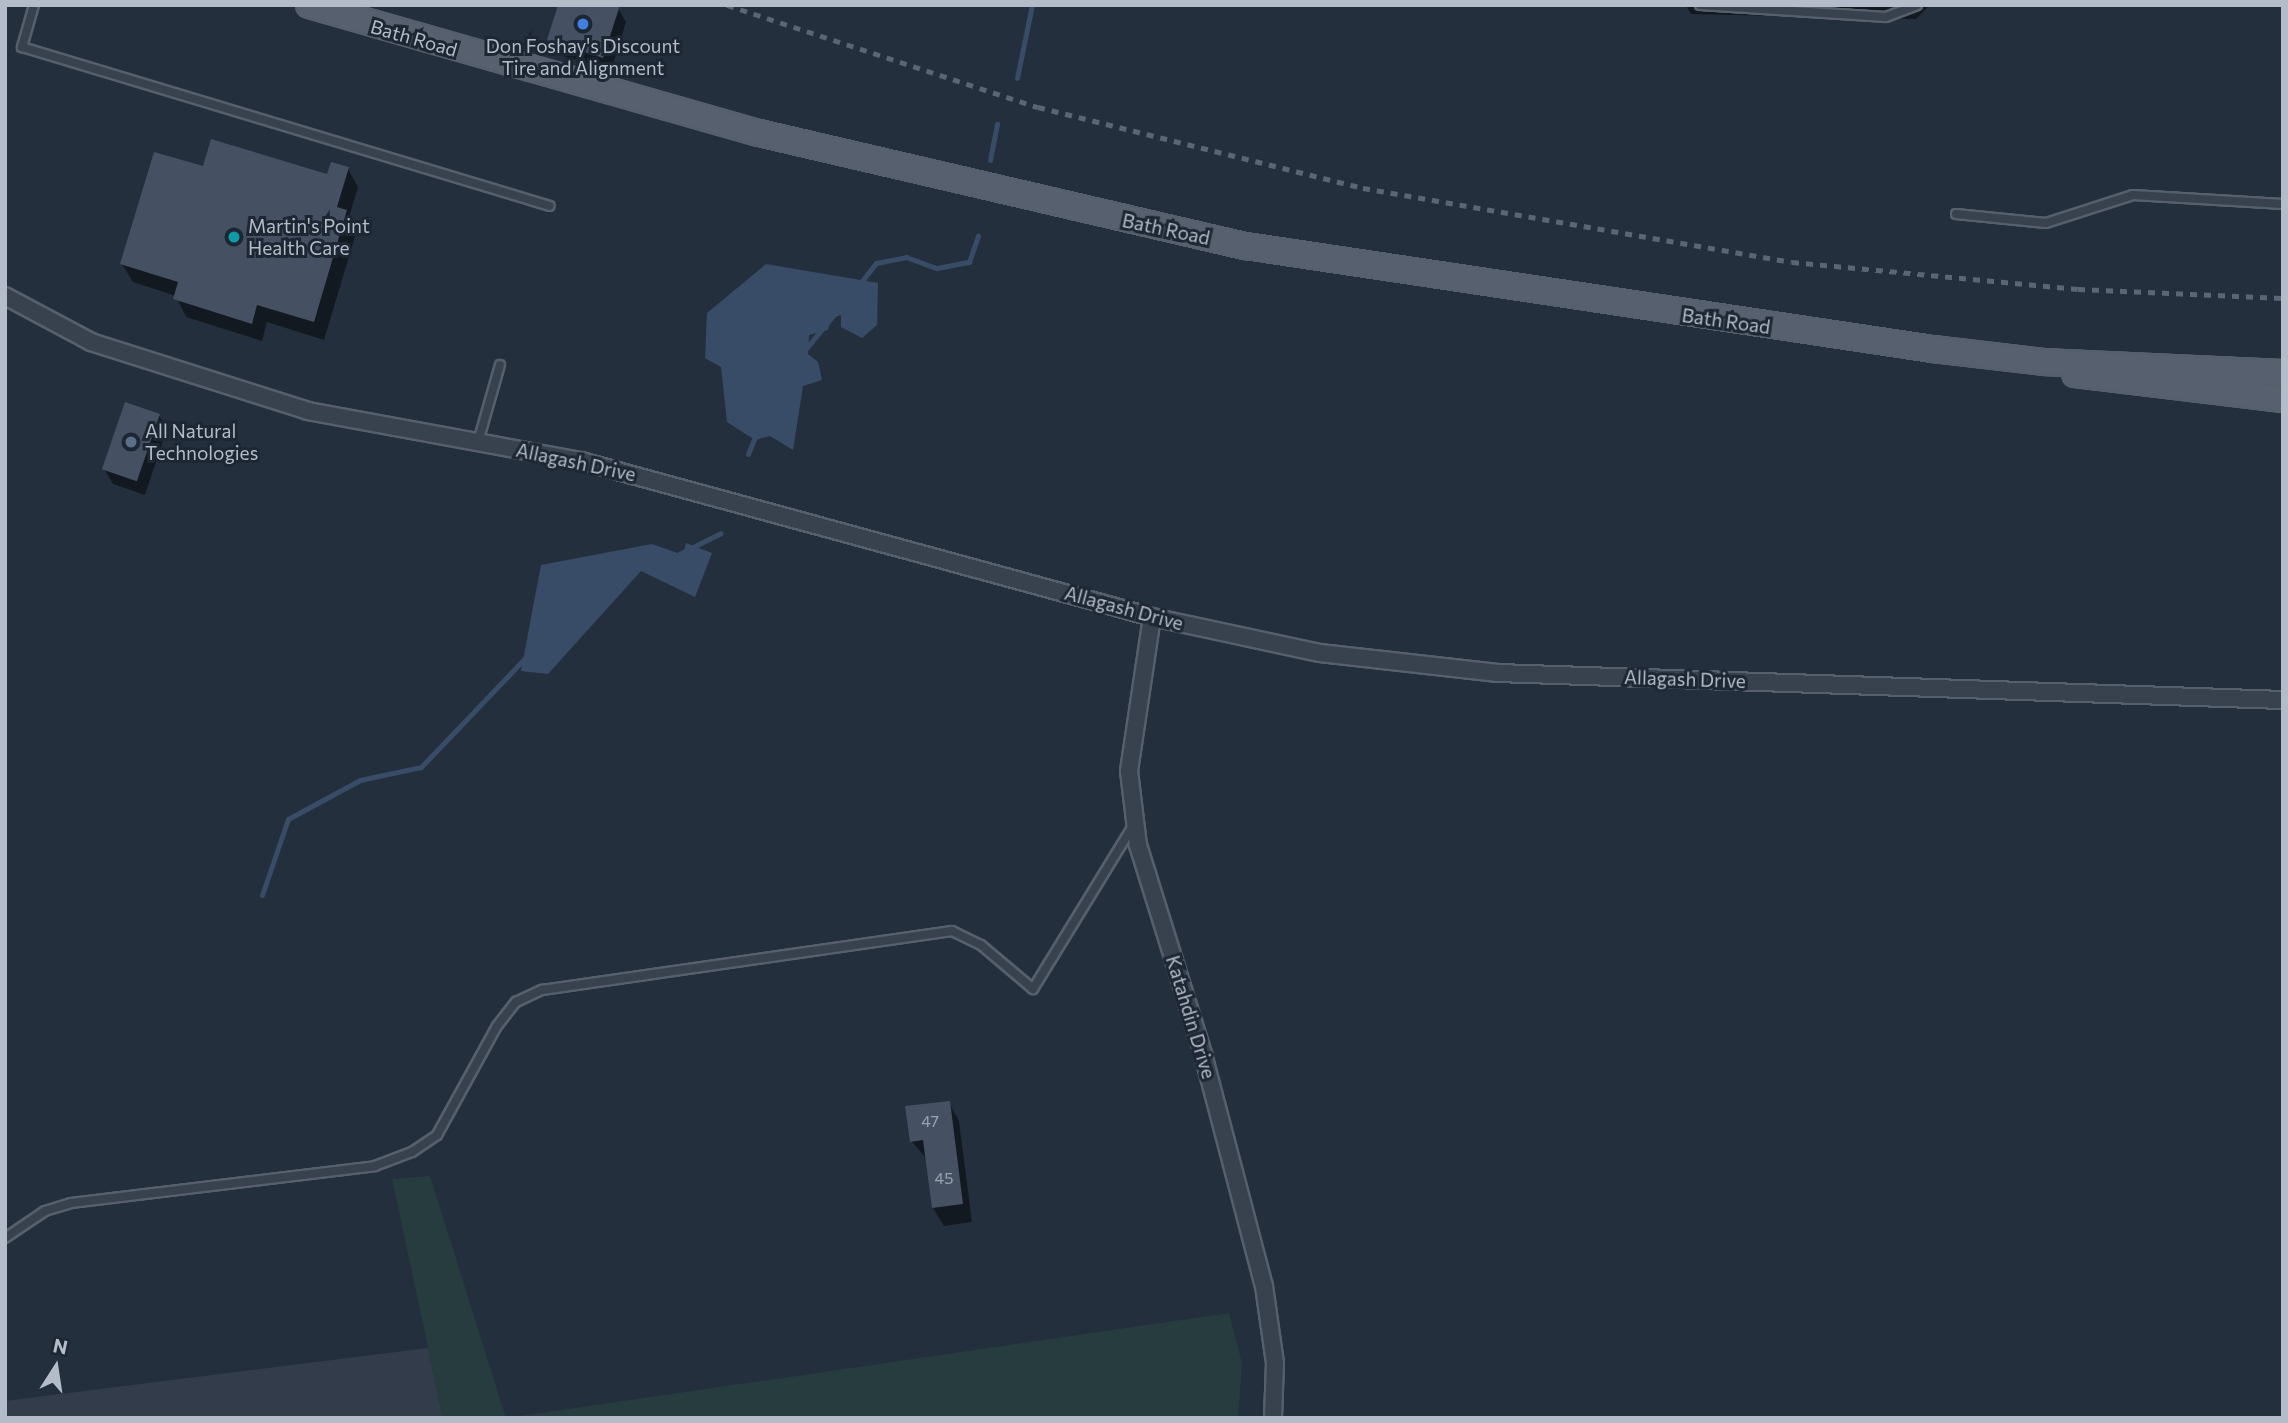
<!DOCTYPE html>
<style>
body{margin:0}
#map{position:relative;width:2288px;height:1423px;overflow:hidden;background:#242f3e;font-family:Commissioner,sans-serif}
div>[style]{position:absolute}
.airport>*{inset:0;background:#323c4b}
.green>*{inset:0;background:#263c3f}
.water>*{inset:0;background:#394c67}
.shadow>*{inset:0;background:#0007}
.stream>*{height:5px;margin:-2.5px;padding:0 2.5px;transform-origin:2.5px;border-radius:2.5px;background:#394c67}
.building>*{inset:0;background:#455162;transform-origin:0 0}
.roads{filter:drop-shadow(2px 0 #565f6c) drop-shadow(-2px 0 #565f6c) drop-shadow(0 2px #565f6c) drop-shadow(0 -2px #565f6c)}
.lane>*{height:8px;margin:-4px;padding:0 4px;transform-origin:4px;border-radius:4px;background:#38414e}
.street>*{height:16px;margin:-8px;padding:0 8px;transform-origin:8px;border-radius:8px;background:#38414e}
.primary>*{height:24px;margin:-12px;padding:0 12px;transform-origin:12px;border-radius:12px;background:#56606e}
.rail>*{height:5px;margin-top:-2.5px;transform-origin:0;background:repeating-linear-gradient(90deg,#5a6575 0 7px,transparent 0 14px)}
.dots>*{width:19px;height:19px;translate:-50% -50%;box-sizing:border-box;border:4px solid #1d2633;border-radius:50%}
span{translate:-50% -50%;white-space:nowrap;text-align:center;line-height:1.15;-webkit-text-stroke:6px #1d2633;paint-order:stroke}
.number-label{font-size:16px;color:#98a1af}
.number-label span{-webkit-text-stroke-width:0}
.street-label{font-size:19px;color:#b4bcc9}
.poi-label{font-size:19px;color:#b4bcc9}
.left{translate:0 -50%;text-align:left}
.frame{position:absolute;inset:0;border:7px solid #b4bcc9;pointer-events:none}
.north{position:absolute;left:21px;top:1332px;width:70px;height:70px;-webkit-text-stroke:5px #1d2633;paint-order:stroke;rotate:12deg;font-size:19px;font-weight:700;line-height:28px;text-align:center;color:#b4bcc9}
.north::after{content:'';display:block;margin:auto;width:24px;height:32px;background:#b4bcc9;clip-path:polygon(50% 0,100% 100%,50% 72%,0 100%)}
</style>
<div id="map">
<div class="airport">
<div style="clip-path:polygon(428px 1348px,443px 1418px,5px 1418px,5px 1401px)"></div>
</div>
<div class="green">
<div style="clip-path:polygon(430px 1176px,506px 1418px,443px 1418px,392px 1179px)"></div>
<div style="clip-path:polygon(1229px 1313px,1242px 1363px,1238px 1418px,507px 1418px)"></div>
</div>
<div class="water">
<div style="clip-path:polygon(766px 264px,878px 283px,877px 325px,862px 338px,841px 327px,841px 315px,831px 318px,828px 330px,809px 335px,808px 354px,818px 362px,822px 380px,803px 386px,793px 450px,770px 436px,755px 440px,727px 422px,721px 367px,705px 358px,707px 313px)"></div>
<div style="clip-path:polygon(686px 543px,712px 553px,695px 597px,641px 571px,548px 674px,521px 671px,541px 565px,652px 544px,683px 555px)"></div>
</div>
<div class="shadow">
<div style="clip-path:polygon(1686px 5px,1930px 5px,1916px 19px,1691px 14px)"></div>
<div style="clip-path:polygon(618px 8px,626px 22px,611px 71px,556px 54px,549px 40px)"></div>
<div style="clip-path:polygon(204px 169px,329px 176px,348px 169px,358px 187px,349px 217px,357px 230px,324px 340px,267px 322px,262px 341px,186px 317px,176px 296px,133px 282px,122px 264px)"></div>
<div style="clip-path:polygon(159px 415px,167px 429px,145px 495px,113px 484px,105px 470px)"></div>
<div style="clip-path:polygon(949px 1103px,959px 1121px,972px 1222px,944px 1226px,933px 1208px,927px 1159px,911px 1141px)"></div>
</div>
<div class="stream">
<div style="left:1017px;top:78px;width:75px;rotate:-78.4deg"></div>
<div style="left:990px;top:160px;width:37px;rotate:-79deg"></div>
<div style="left:858px;top:286px;width:29px;rotate:-52deg"></div>
<div style="left:876px;top:263px;width:31px;rotate:-11deg"></div>
<div style="left:906px;top:257px;width:33px;rotate:20deg"></div>
<div style="left:937px;top:268px;width:33px;rotate:-11deg"></div>
<div style="left:969px;top:262px;width:28px;rotate:-71deg"></div>
<div style="left:804px;top:351px;width:50px;rotate:-50.6deg"></div>
<div style="left:748px;top:454px;width:22px;rotate:-68deg"></div>
<div style="left:675px;top:556px;width:51px;rotate:-26.6deg"></div>
<div style="left:262px;top:895px;width:80px;rotate:-71.1deg"></div>
<div style="left:288px;top:819px;width:82px;rotate:-28.4deg"></div>
<div style="left:360px;top:780px;width:62px;rotate:-12deg"></div>
<div style="left:421px;top:767px;width:153px;rotate:-46.3deg"></div>
</div>
<div class="building">
<div style="clip-path:polygon(558px 5px,620px 5px,603px 58px,547px 40px)"></div>
<div style="clip-path:polygon(211px 139px,327px 174px,331px 162px,349px 167px,337px 207px,347px 210px,314px 322px,257px 305px,252px 324px,173px 299px,178px 282px,120px 264px,154px 152px,203px 166px)"></div>
<div style="left:125px;top:402px;width:37px;height:71px;rotate:19deg"></div>
<div style="clip-path:polygon(950px 1101px,963px 1204px,932px 1208px,923px 1140px,910px 1142px,905px 1106px)"></div>
</div>
<div class="roads">
<div class="lane">
<div style="left:34px;top:5px;width:44px;rotate:105.9deg"></div>
<div style="left:22px;top:47px;width:551px;rotate:16.76deg"></div>
<div style="left:1700px;top:5px;width:186px;rotate:3.7deg"></div>
<div style="left:1886px;top:17px;width:33px;rotate:-21deg"></div>
<div style="left:1956px;top:214px;width:90px;rotate:5.7deg"></div>
<div style="left:2046px;top:223px;width:91px;rotate:-17.8deg"></div>
<div style="left:2133px;top:195px;width:150px;rotate:3.4deg"></div>
<div style="left:478px;top:442px;width:80px;rotate:-74.1deg"></div>
<div style="left:5px;top:1238px;width:48px;rotate:-34deg"></div>
<div style="left:45px;top:1211px;width:27px;rotate:-17deg"></div>
<div style="left:71px;top:1203px;width:306px;rotate:-6.9deg"></div>
<div style="left:375px;top:1166px;width:40px;rotate:-21deg"></div>
<div style="left:412px;top:1152px;width:30px;rotate:-34deg"></div>
<div style="left:437px;top:1135px;width:124px;rotate:-61.2deg"></div>
<div style="left:497px;top:1026px;width:31px;rotate:-52deg"></div>
<div style="left:516px;top:1002px;width:29px;rotate:-25deg"></div>
<div style="left:542px;top:990px;width:414px;rotate:-8.2deg"></div>
<div style="left:952px;top:931px;width:32px;rotate:26deg"></div>
<div style="left:981px;top:945px;width:68px;rotate:40.2deg"></div>
<div style="left:1033px;top:989px;width:191px;rotate:-58.5deg"></div>
</div>
<div class="street">
<div style="left:5px;top:296px;width:98px;rotate:28.1deg"></div>
<div style="left:91px;top:342px;width:228px;rotate:17.6deg"></div>
<div style="left:308px;top:411px;width:278px;rotate:10.4deg"></div>
<div style="left:581px;top:461px;width:592px;rotate:15.28deg"></div>
<div style="left:1152px;top:617px;width:172px;rotate:12.1deg"></div>
<div style="left:1320px;top:653px;width:179px;rotate:6.4deg"></div>
<div style="left:1498px;top:673px;width:785px;rotate:1.97deg"></div>
<div style="left:1152px;top:617px;width:156px;rotate:98.5deg"></div>
<div style="left:1129px;top:771px;width:75px;rotate:83.1deg"></div>
<div style="left:1138px;top:845px;width:219px;rotate:72.7deg"></div>
<div style="left:1203px;top:1054px;width:240px;rotate:75.3deg"></div>
<div style="left:1264px;top:1286px;width:78px;rotate:81.9deg"></div>
<div style="left:1275px;top:1363px;width:55px;rotate:92.1deg"></div>
</div>
<div class="primary">
<div style="left:309px;top:5px;width:468px;rotate:15.9deg"></div>
<div style="left:759px;top:133px;width:500px;rotate:13.1deg"></div>
<div style="left:1246px;top:246px;width:695px;rotate:8.53deg"></div>
<div style="left:1933px;top:349px;width:111px;rotate:6.7deg"></div>
<div style="left:2043px;top:362px;width:240px;rotate:2.6deg"></div>
<div style="left:2075px;top:374px;width:209px;rotate:6.9deg"></div>
</div>
</div>
<div class="rail">
<div style="left:727px;top:5px;width:327px;rotate:18.2deg"></div>
<div style="left:1038px;top:107px;width:335px;rotate:14deg"></div>
<div style="left:1363px;top:188px;width:435px;rotate:9.8deg"></div>
<div style="left:1792px;top:262px;width:287px;rotate:5.4deg"></div>
<div style="left:2078px;top:289px;width:205px;rotate:2.5deg"></div>
</div>
<div class="dots">
<div style="left:583px;top:24px;background:#3f7fe0"></div>
<div style="left:234px;top:237px;background:#0f9aa8"></div>
<div style="left:131px;top:442px;background:#5c6f8a"></div>
</div>
<div class="number-label">
<span style="left:930px;top:1121px">47</span>
<span style="left:944px;top:1178px">45</span>
</div>
<div class="street-label">
<span style="left:414px;top:38px;rotate:16deg">Bath Road</span>
<span style="left:1166px;top:229px;rotate:12deg">Bath Road</span>
<span style="left:1726px;top:321px;rotate:8deg">Bath Road</span>
<span style="left:576px;top:462px;rotate:12deg">Allagash Drive</span>
<span style="left:1124px;top:608px;rotate:15deg">Allagash Drive</span>
<span style="left:1685px;top:679px;rotate:2deg">Allagash Drive</span>
<span style="left:1191px;top:1017px;rotate:73deg">Katahdin Drive</span>
</div>
<div class="poi-label">
<span style="left:583px;top:57px">Don Foshay's Discount<br>Tire and Alignment</span>
<span class="left" style="left:248px;top:237px">Martin's Point<br>Health Care</span>
<span class="left" style="left:145px;top:442px">All Natural<br>Technologies</span>
</div>
<div class="frame"></div>
<div class="north">N</div>
</div>
